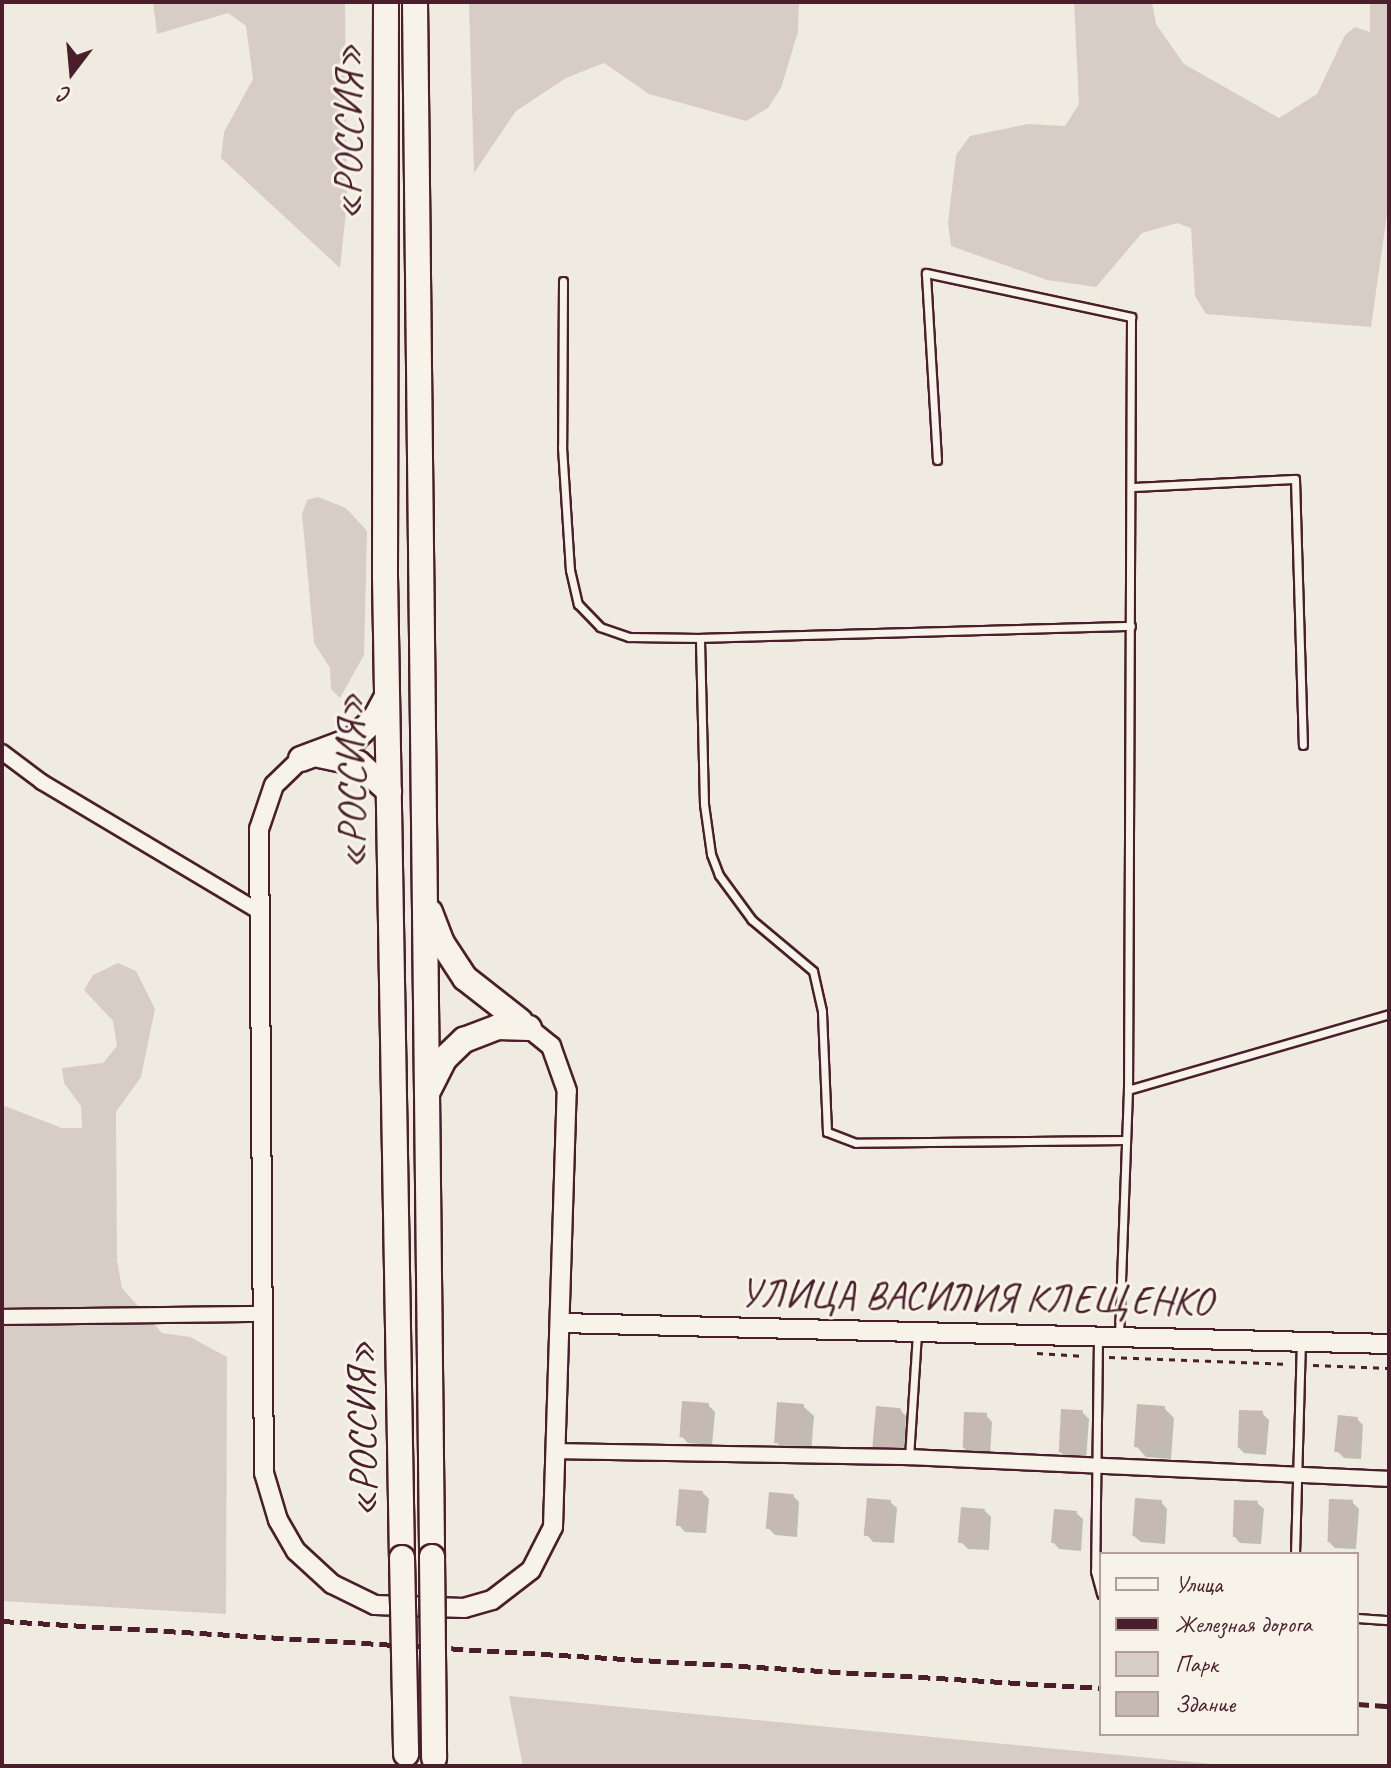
<!DOCTYPE html>
<meta charset="utf-8">
<style>
body{margin:0}
#map{position:relative;width:1391px;height:1768px;overflow:hidden;background:#f0ebe0;font-family:Caveat,sans-serif}
div>[style]{position:absolute}
.green>*{inset:0;background:#d8cdc6}
.shadow>*{inset:0;background:#0003}
.building>*{inset:0;background:#c6b8b3;transform-origin:0 0}
.path>*{height:3px;margin-top:-1.5px;transform-origin:0;background:repeating-linear-gradient(90deg,#4a1f2b 0 6px,transparent 0 12px)}
.roads{filter:drop-shadow(2px 0 #4a1f2b) drop-shadow(-2px 0 #4a1f2b) drop-shadow(0 2px #4a1f2b) drop-shadow(0 -2px #4a1f2b)}
.service>*{height:7px;margin:-3.5px;padding:0 3.5px;transform-origin:3.5px;border-radius:3.5px;background:#f7f3e8}
.minor>*{height:14px;margin:-7px;padding:0 7px;transform-origin:7px;border-radius:7px;background:#f7f3e8}
.tertiary>*{height:18px;margin:-9px;padding:0 9px;transform-origin:9px;border-radius:9px;background:#f7f3e8}
.trunk>*{height:24px;margin:-12px;padding:0 12px;transform-origin:12px;border-radius:12px;background:#f7f3e8}
.rail>*{height:5px;margin-top:-2.5px;transform-origin:0;background:repeating-linear-gradient(90deg,#4a1f2b 0 12px,transparent 0 18px)}
.bridges{filter:drop-shadow(2px 0 #4a1f2b) drop-shadow(-2px 0 #4a1f2b) drop-shadow(0 2px #4a1f2b) drop-shadow(0 -2px #4a1f2b)}
.trunk-bridge>*{height:24px;margin:-12px;padding:0 12px;transform-origin:12px;border-radius:12px;background:#f7f3e8}
span{translate:-50% -50%;white-space:nowrap;text-align:center;line-height:1.15;-webkit-text-stroke:6px #f7f3e8;paint-order:stroke}
.street-label{font-size:40px;color:#4a1f2b}
.frame{position:absolute;inset:0;border:4px solid #4a1f2b;pointer-events:none}
.legend{position:absolute;left:1099px;top:1552px;width:260px;height:184px;box-sizing:border-box;background:#f7f3e8;border:2px solid #b29e9c;margin:0;padding:10px 14px;list-style:none;font-size:24px;color:#4a1f2b}
.legend li{display:flex;align-items:center;gap:16px;height:40px}
.legend b{width:40px;border:2px solid #b29e9c}
.north{position:absolute;left:32px;top:32px;width:80px;height:80px;-webkit-text-stroke:6px #f7f3e8;paint-order:stroke;rotate:196deg;font-size:22px;font-weight:700;line-height:32px;text-align:center;color:#4a1f2b}
.north::after{content:'';display:block;margin:auto;width:28px;height:36px;background:#4a1f2b;clip-path:polygon(50% 0,100% 100%,50% 72%,0 100%)}
</style>
<div id="map">
<div class="green">
<div style="clip-path:polygon(153px 2px,345px 2px,347px 202px,340px 268px,221px 158px,224px 132px,253px 79px,246px 26px,228px 13px,157px 34px)"></div>
<div style="clip-path:polygon(469px 2px,799px 2px,798px 32px,781px 88px,768px 108px,746px 121px,649px 94px,604px 63px,566px 78px,516px 111px,474px 173px)"></div>
<div style="clip-path:polygon(1074px 2px,1152px 2px,1156px 24px,1184px 64px,1279px 118px,1317px 94px,1345px 35px,1355px 27px,1370px 32px,1370px 2px,1389px 2px,1389px 200px,1371px 327px,1206px 314px,1195px 296px,1191px 228px,1177px 223px,1142px 233px,1096px 287px,1047px 280px,951px 246px,948px 223px,956px 155px,970px 136px,1028px 124px,1065px 126px,1079px 104px)"></div>
<div style="clip-path:polygon(318px 497px,346px 508px,367px 531px,364px 655px,340px 698px,331px 689px,330px 668px,314px 643px,302px 514px,307px 500px)"></div>
<div style="clip-path:polygon(118px 963px,136px 971px,155px 1009px,141px 1077px,116px 1112px,117px 1260px,122px 1288px,162px 1333px,190px 1337px,227px 1357px,226px 1614px,2px 1601px,2px 1105px,62px 1128px,82px 1128px,81px 1106px,64px 1083px,62px 1068px,103px 1063px,117px 1046px,113px 1021px,84px 990px,93px 975px)"></div>
<div style="clip-path:polygon(509px 1696px,1233px 1766px,523px 1766px)"></div>
</div>
<div class="shadow">
<div style="clip-path:polygon(708px 1405px,715px 1412px,712px 1445px,688px 1443px,682px 1437px)"></div>
<div style="clip-path:polygon(803px 1406px,814px 1416px,811px 1454px,787px 1453px,776px 1442px)"></div>
<div style="clip-path:polygon(1164px 1408px,1174px 1418px,1171px 1459px,1146px 1457px,1136px 1446px)"></div>
<div style="clip-path:polygon(900px 1410px,906px 1416px,904px 1456px,882px 1454px,875px 1448px)"></div>
<div style="clip-path:polygon(1082px 1412px,1089px 1419px,1086px 1460px,1066px 1458px,1060px 1452px)"></div>
<div style="clip-path:polygon(1262px 1413px,1269px 1420px,1266px 1455px,1244px 1453px,1238px 1447px)"></div>
<div style="clip-path:polygon(986px 1415px,992px 1422px,990px 1455px,970px 1454px,963px 1447px)"></div>
<div style="clip-path:polygon(1357px 1419px,1363px 1425px,1361px 1459px,1344px 1458px,1337px 1451px)"></div>
<div style="clip-path:polygon(702px 1492px,709px 1499px,706px 1533px,685px 1532px,679px 1525px)"></div>
<div style="clip-path:polygon(793px 1496px,799px 1502px,797px 1537px,775px 1535px,768px 1528px)"></div>
<div style="clip-path:polygon(890px 1502px,897px 1508px,894px 1543px,873px 1542px,867px 1535px)"></div>
<div style="clip-path:polygon(1161px 1502px,1167px 1509px,1165px 1544px,1141px 1542px,1134px 1536px)"></div>
<div style="clip-path:polygon(1352px 1502px,1359px 1509px,1356px 1549px,1335px 1548px,1328px 1541px)"></div>
<div style="clip-path:polygon(1257px 1503px,1264px 1509px,1261px 1544px,1240px 1543px,1234px 1536px)"></div>
<div style="clip-path:polygon(985px 1511px,991px 1517px,989px 1550px,968px 1549px,961px 1542px)"></div>
<div style="clip-path:polygon(1076px 1513px,1083px 1519px,1081px 1551px,1059px 1549px,1053px 1542px)"></div>
</div>
<div class="building">
<div style="left:682px;top:1401px;width:27px;height:36px;rotate:4deg"></div>
<div style="left:777px;top:1402px;width:27px;height:41px;rotate:4deg"></div>
<div style="left:1137px;top:1404px;width:28px;height:43px;rotate:4deg"></div>
<div style="left:876px;top:1406px;width:25px;height:42px;rotate:5deg"></div>
<div style="left:1061px;top:1409px;width:22px;height:43px;rotate:3deg"></div>
<div style="left:1239px;top:1410px;width:24px;height:38px;rotate:2deg"></div>
<div style="left:964px;top:1412px;width:23px;height:36px;rotate:2deg"></div>
<div style="left:1338px;top:1415px;width:20px;height:37px;rotate:6deg"></div>
<div style="left:679px;top:1489px;width:24px;height:37px;rotate:5deg"></div>
<div style="left:769px;top:1492px;width:25px;height:37px;rotate:5deg"></div>
<div style="left:867px;top:1498px;width:24px;height:38px;rotate:5deg"></div>
<div style="left:1135px;top:1498px;width:27px;height:38px;rotate:4deg"></div>
<div style="left:1329px;top:1499px;width:24px;height:43px;rotate:2deg"></div>
<div style="left:1234px;top:1500px;width:24px;height:37px;rotate:2deg"></div>
<div style="left:961px;top:1507px;width:24px;height:36px;rotate:5deg"></div>
<div style="left:1054px;top:1509px;width:23px;height:34px;rotate:5deg"></div>
</div>
<div class="path">
<div style="left:1037px;top:1353px;width:48px;rotate:3.6deg"></div>
<div style="left:1109px;top:1357px;width:180px;rotate:2.2deg"></div>
<div style="left:1313px;top:1365px;width:76px;rotate:2.3deg"></div>
</div>
<div class="roads">
<div class="service">
<div style="left:563px;top:281px;width:166px;rotate:90.3deg"></div>
<div style="left:562px;top:447px;width:123px;rotate:86.3deg"></div>
<div style="left:570px;top:570px;width:35px;rotate:77deg"></div>
<div style="left:578px;top:604px;width:32px;rotate:46deg"></div>
<div style="left:600px;top:627px;width:31px;rotate:19deg"></div>
<div style="left:629px;top:637px;width:71px;rotate:0.8deg"></div>
<div style="left:937px;top:460px;width:187px;rotate:-93.4deg"></div>
<div style="left:926px;top:273px;width:210px;rotate:12.1deg"></div>
<div style="left:1131px;top:317px;width:773px;rotate:90.22deg"></div>
<div style="left:1128px;top:1090px;width:245px;rotate:92.1deg"></div>
<div style="left:1132px;top:487px;width:163px;rotate:-2.8deg"></div>
<div style="left:1295px;top:479px;width:266px;rotate:88.3deg"></div>
<div style="left:1128px;top:1090px;width:272px;rotate:-16.2deg"></div>
<div style="left:1126px;top:1140px;width:270px;rotate:179.4deg"></div>
<div style="left:856px;top:1143px;width:31px;rotate:-159deg"></div>
<div style="left:827px;top:1132px;width:121px;rotate:-92.4deg"></div>
<div style="left:822px;top:1011px;width:41px;rotate:-102.7deg"></div>
<div style="left:813px;top:971px;width:80px;rotate:-140.1deg"></div>
<div style="left:752px;top:920px;width:56px;rotate:-126.3deg"></div>
<div style="left:719px;top:875px;width:22px;rotate:-111deg"></div>
<div style="left:711px;top:854px;width:50px;rotate:-98deg"></div>
<div style="left:704px;top:804px;width:166px;rotate:-91.4deg"></div>
<div style="left:700px;top:638px;width:431px;rotate:-1.6deg"></div>
<div style="left:1098px;top:1339px;width:232px;rotate:90.7deg"></div>
<div style="left:1095px;top:1571px;width:24px;rotate:75deg"></div>
<div style="left:909px;top:1457px;width:123px;rotate:-86.3deg"></div>
<div style="left:1295px;top:1554px;width:210px;rotate:-88.4deg"></div>
<div style="left:1357px;top:1618px;width:32px;rotate:4deg"></div>
</div>
<div class="minor">
<div style="left:2px;top:752px;width:50px;rotate:36.9deg"></div>
<div style="left:42px;top:782px;width:254px;rotate:30.8deg"></div>
<div style="left:2px;top:1317px;width:260px;rotate:-0.7deg"></div>
<div style="left:558px;top:1451px;width:351px;rotate:1deg"></div>
<div style="left:909px;top:1457px;width:481px;rotate:2.6deg"></div>
</div>
<div class="tertiary">
<div style="left:301px;top:759px;width:37px;rotate:136deg"></div>
<div style="left:274px;top:785px;width:46px;rotate:108.8deg"></div>
<div style="left:259px;top:829px;width:644px;rotate:89.56deg"></div>
<div style="left:264px;top:1473px;width:49px;rotate:73.4deg"></div>
<div style="left:278px;top:1520px;width:36px;rotate:60deg"></div>
<div style="left:296px;top:1551px;width:49px;rotate:42.5deg"></div>
<div style="left:332px;top:1584px;width:48px;rotate:26deg"></div>
<div style="left:375px;top:1605px;width:89px;rotate:1.9deg"></div>
<div style="left:464px;top:1608px;width:29px;rotate:-16deg"></div>
<div style="left:492px;top:1600px;width:49px;rotate:-37.6deg"></div>
<div style="left:531px;top:1570px;width:48px;rotate:-62.9deg"></div>
<div style="left:553px;top:1527px;width:436px;rotate:-88.2deg"></div>
<div style="left:567px;top:1091px;width:48px;rotate:-109.6deg"></div>
<div style="left:551px;top:1046px;width:40px;rotate:-141deg"></div>
<div style="left:561px;top:1323px;width:828px;rotate:1.45deg"></div>
</div>
<div class="trunk">
<div style="left:386px;top:2px;width:574px;rotate:90.1deg"></div>
<div style="left:385px;top:576px;width:982px;rotate:89.01deg"></div>
<div style="left:415px;top:2px;width:1555px;rotate:89.37deg"></div>
<div style="left:319px;top:755px;width:40px;rotate:12deg"></div>
<div style="left:358px;top:763px;width:42px;rotate:42.1deg"></div>
<div style="left:301px;top:759px;width:57px;rotate:-20.7deg"></div>
<div style="left:354px;top:739px;width:29px;rotate:-44deg"></div>
<div style="left:375px;top:719px;width:24px;rotate:-62deg"></div>
<div style="left:430px;top:912px;width:33px;rotate:69deg"></div>
<div style="left:442px;top:943px;width:42px;rotate:56.7deg"></div>
<div style="left:465px;top:978px;width:70px;rotate:38deg"></div>
<div style="left:428px;top:1091px;width:36px;rotate:-63deg"></div>
<div style="left:444px;top:1059px;width:28px;rotate:-44deg"></div>
<div style="left:464px;top:1040px;width:36px;rotate:-21deg"></div>
<div style="left:498px;top:1027px;width:31px;rotate:2deg"></div>
</div>
</div>
<div class="rail">
<div style="left:2px;top:1621px;width:1101px;rotate:3.49deg"></div>
<div style="left:1357px;top:1704px;width:32px;rotate:4deg"></div>
</div>
<div class="bridges">
<div class="trunk-bridge">
<div style="left:432px;top:1557px;width:201px;rotate:89.4deg"></div>
<div style="left:402px;top:1558px;width:196px;rotate:88.8deg"></div>
</div>
</div>
<div class="street-label">
<span style="left:348px;top:132px;rotate:-90deg">«РОССИЯ»</span>
<span style="left:351px;top:781px;rotate:-91deg">«РОССИЯ»</span>
<span style="left:976px;top:1297px;rotate:1deg">УЛИЦА ВАСИЛИЯ КЛЕЩЕНКО</span>
<span style="left:362px;top:1429px;rotate:-91deg">«РОССИЯ»</span>
</div>
<div class="frame"></div>
<ul class="legend">
<li><b style="height:10px;background:#f7f3e8"></b>Улица</li>
<li><b style="height:10px;background:#4a1f2b"></b>Железная дорога</li>
<li><b style="height:22px;background:#d8cdc6"></b>Парк</li>
<li><b style="height:22px;background:#c6b8b3"></b>Здание</li>
</ul>
<div class="north">С</div>
</div>
